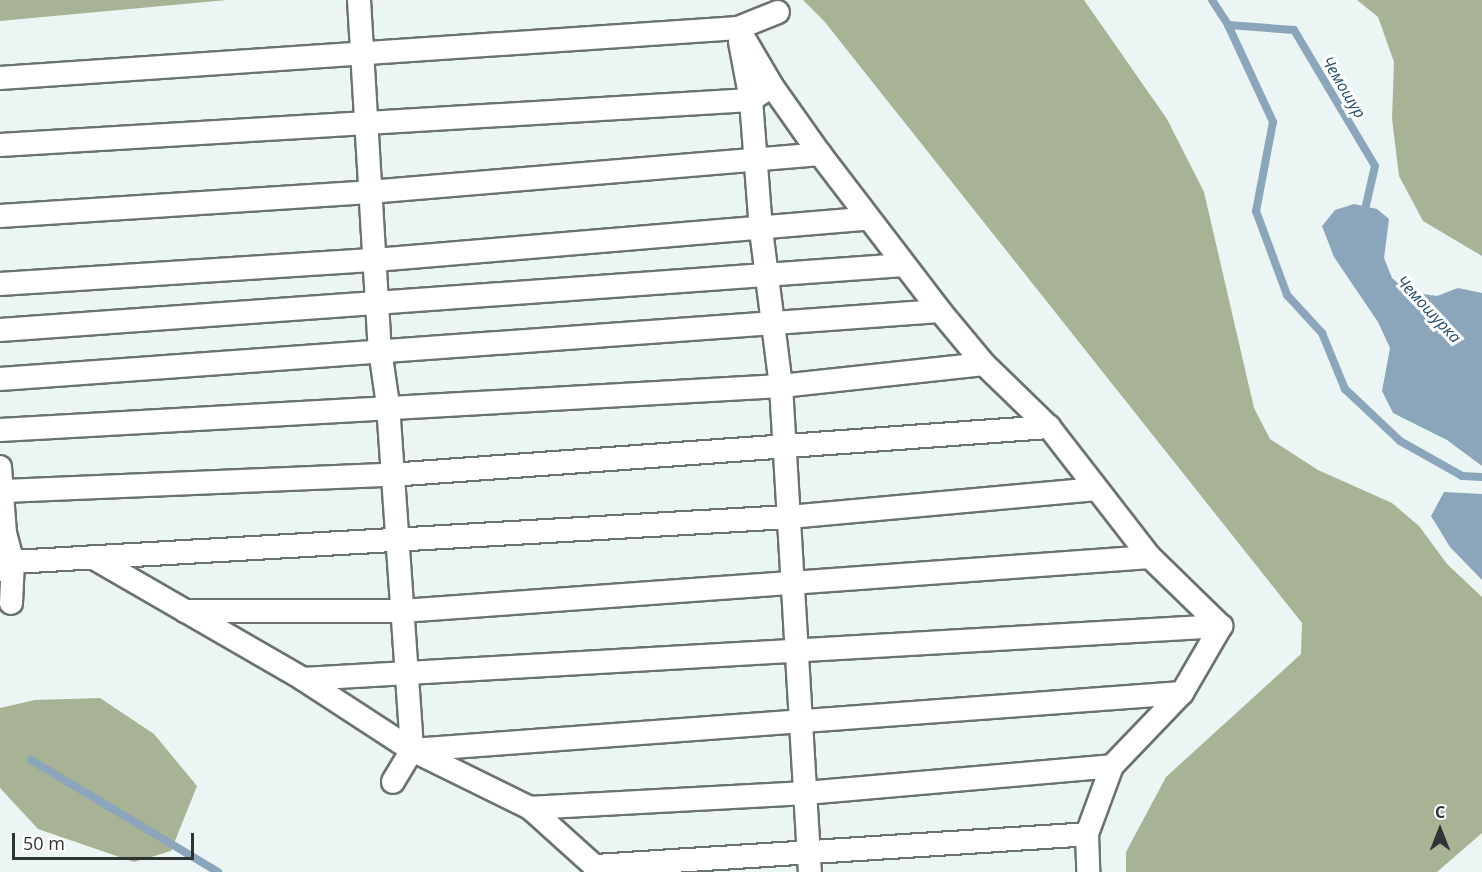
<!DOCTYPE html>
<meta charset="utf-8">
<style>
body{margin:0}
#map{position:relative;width:1482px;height:872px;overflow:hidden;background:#ebf5f3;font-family:"Open Sans",sans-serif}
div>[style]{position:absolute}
.forest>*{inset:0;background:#a8b396}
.water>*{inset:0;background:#8ba6bb}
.stream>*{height:8px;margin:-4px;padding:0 4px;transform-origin:4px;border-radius:4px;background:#8ba6bb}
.roads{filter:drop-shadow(2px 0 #6a7371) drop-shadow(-2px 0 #6a7371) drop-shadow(0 2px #6a7371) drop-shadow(0 -2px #6a7371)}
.minor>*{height:22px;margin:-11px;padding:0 11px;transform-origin:11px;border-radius:11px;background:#fff}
span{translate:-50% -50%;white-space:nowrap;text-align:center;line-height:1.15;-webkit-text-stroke:6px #fff;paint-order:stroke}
.water-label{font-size:16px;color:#1f4b6b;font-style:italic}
.north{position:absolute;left:1410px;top:800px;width:60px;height:60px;-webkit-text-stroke:4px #fff;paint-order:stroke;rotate:0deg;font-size:16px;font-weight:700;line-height:24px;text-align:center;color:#303333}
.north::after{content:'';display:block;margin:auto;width:21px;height:27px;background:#303333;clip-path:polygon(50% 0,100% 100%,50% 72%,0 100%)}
.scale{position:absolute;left:12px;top:833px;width:182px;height:27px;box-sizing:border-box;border:3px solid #303333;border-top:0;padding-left:8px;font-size:18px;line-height:21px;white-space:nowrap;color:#303333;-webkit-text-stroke:4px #fff;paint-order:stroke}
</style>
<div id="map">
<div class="forest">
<div style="clip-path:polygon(0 0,227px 0,0 21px)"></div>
<div style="clip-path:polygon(803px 0,1084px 0,1167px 119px,1204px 192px,1254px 408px,1270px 439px,1318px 470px,1392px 503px,1419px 526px,1447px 564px,1482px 597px,1482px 833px,1437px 872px,1126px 872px,1126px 852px,1166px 777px,1301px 654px,1302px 623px,824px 21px)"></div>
<div style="clip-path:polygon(1357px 0,1482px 0,1482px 256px,1423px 221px,1399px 176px,1392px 119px,1394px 62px,1378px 17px)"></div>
<div style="clip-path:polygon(100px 698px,154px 734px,197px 786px,171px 851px,134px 862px,38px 829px,0 788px,0 708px,35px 700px)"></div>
</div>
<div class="water">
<div style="clip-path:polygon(1354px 204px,1377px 209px,1389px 219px,1384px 258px,1392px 278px,1408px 292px,1437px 296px,1458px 288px,1482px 293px,1482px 466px,1447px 440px,1393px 413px,1382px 391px,1390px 348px,1378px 322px,1334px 257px,1322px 226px,1335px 210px)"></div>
<div style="clip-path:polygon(1444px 492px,1482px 494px,1482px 580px,1450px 547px,1431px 516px)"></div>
</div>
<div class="stream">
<div style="left:1212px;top:0;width:30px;rotate:57deg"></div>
<div style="left:1228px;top:25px;width:66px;rotate:4.3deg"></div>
<div style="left:1294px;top:30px;width:158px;rotate:59.2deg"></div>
<div style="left:1375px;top:166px;width:49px;rotate:102.9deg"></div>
<div style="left:1228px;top:25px;width:107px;rotate:65.1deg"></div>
<div style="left:1273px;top:122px;width:91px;rotate:100.8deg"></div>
<div style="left:1256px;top:211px;width:90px;rotate:69.7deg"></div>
<div style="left:1287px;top:295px;width:52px;rotate:47.4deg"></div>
<div style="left:1322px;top:333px;width:61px;rotate:67.7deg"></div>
<div style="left:1345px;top:389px;width:76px;rotate:43.4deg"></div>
<div style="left:1400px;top:441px;width:71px;rotate:29.4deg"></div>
<div style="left:1462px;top:476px;width:20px;rotate:3deg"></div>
<div style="left:31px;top:760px;width:218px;rotate:30.9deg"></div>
</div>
<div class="roads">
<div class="minor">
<div style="left:359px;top:0;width:351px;rotate:86.6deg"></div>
<div style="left:380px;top:350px;width:56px;rotate:81.7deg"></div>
<div style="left:388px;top:405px;width:346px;rotate:86deg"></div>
<div style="left:412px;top:750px;width:37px;rotate:121deg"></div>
<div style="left:738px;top:28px;width:67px;rotate:59.6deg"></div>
<div style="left:772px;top:86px;width:83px;rotate:54.8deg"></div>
<div style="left:820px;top:154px;width:198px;rotate:52.6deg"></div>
<div style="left:940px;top:311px;width:69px;rotate:50.3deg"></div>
<div style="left:984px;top:364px;width:91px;rotate:44.1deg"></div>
<div style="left:1049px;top:427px;width:165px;rotate:52.2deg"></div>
<div style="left:1150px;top:557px;width:99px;rotate:44.2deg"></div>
<div style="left:1221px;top:626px;width:78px;rotate:120.2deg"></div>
<div style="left:1182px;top:693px;width:101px;rotate:133.8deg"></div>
<div style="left:1112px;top:766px;width:72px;rotate:110.2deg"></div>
<div style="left:1087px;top:834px;width:38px;rotate:88deg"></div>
<div style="left:740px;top:42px;width:59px;rotate:79.3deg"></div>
<div style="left:751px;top:100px;width:130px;rotate:85.6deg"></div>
<div style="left:761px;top:230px;width:157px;rotate:82.7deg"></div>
<div style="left:781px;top:386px;width:487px;rotate:86.6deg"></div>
<div style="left:0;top:78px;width:740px;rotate:-3.88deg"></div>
<div style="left:738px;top:28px;width:43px;rotate:-21.8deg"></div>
<div style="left:0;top:145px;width:752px;rotate:-3.43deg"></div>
<div style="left:751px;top:100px;width:14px;rotate:-34deg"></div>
<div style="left:0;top:216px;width:370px;rotate:-3.7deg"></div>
<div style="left:369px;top:192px;width:453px;rotate:-4.8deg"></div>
<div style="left:0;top:284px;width:376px;rotate:-3.7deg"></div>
<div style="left:375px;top:260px;width:495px;rotate:-4.8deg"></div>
<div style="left:0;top:330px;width:906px;rotate:-4.11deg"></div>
<div style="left:0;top:379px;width:942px;rotate:-4.14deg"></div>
<div style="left:0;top:430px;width:782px;rotate:-3.22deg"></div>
<div style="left:781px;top:386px;width:204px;rotate:-6.2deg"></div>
<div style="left:0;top:467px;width:66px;rotate:85.7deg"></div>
<div style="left:5px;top:533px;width:30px;rotate:75deg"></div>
<div style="left:13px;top:562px;width:41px;rotate:92.8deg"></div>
<div style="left:3px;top:491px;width:387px;rotate:-2.4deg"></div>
<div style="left:390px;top:475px;width:661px;rotate:-4.17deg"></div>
<div style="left:92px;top:557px;width:244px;rotate:30deg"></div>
<div style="left:303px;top:679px;width:130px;rotate:33.1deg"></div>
<div style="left:412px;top:750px;width:131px;rotate:26.2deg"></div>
<div style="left:530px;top:808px;width:96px;rotate:42deg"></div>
<div style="left:0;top:570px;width:15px;rotate:-32deg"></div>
<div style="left:13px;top:562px;width:777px;rotate:-3.32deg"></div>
<div style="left:789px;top:517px;width:309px;rotate:-5.2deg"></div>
<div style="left:185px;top:611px;width:217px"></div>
<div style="left:402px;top:611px;width:750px;rotate:-4.13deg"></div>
<div style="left:303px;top:679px;width:920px;rotate:-3.3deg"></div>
<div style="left:412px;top:750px;width:772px;rotate:-4.23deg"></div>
<div style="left:530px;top:808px;width:275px;rotate:-3.1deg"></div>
<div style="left:805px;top:793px;width:308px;rotate:-5deg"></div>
<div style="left:596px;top:866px;width:492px;rotate:-3.7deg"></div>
</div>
</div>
<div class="water-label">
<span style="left:1344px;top:87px;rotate:59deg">Чемошур</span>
<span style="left:1429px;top:309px;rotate:47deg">Чемошурка</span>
</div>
<div class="north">С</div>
<div class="scale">50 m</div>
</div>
